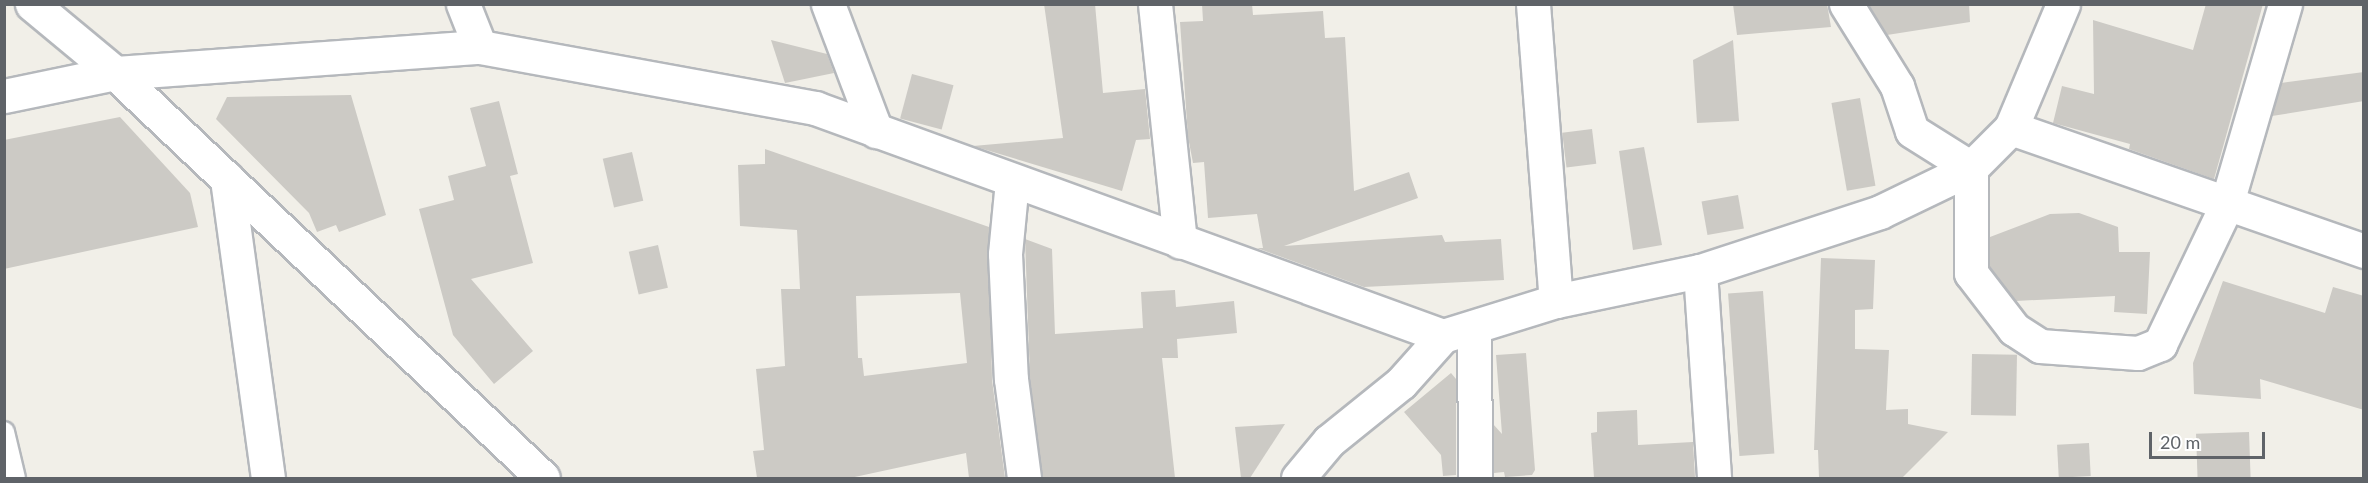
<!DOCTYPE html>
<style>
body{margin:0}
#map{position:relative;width:2368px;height:483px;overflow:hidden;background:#f1efe8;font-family:Lato,sans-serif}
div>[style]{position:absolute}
.building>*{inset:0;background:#cccac5;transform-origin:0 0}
.roads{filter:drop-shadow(2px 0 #b5b8bc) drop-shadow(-2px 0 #b5b8bc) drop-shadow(0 2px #b5b8bc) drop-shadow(0 -2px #b5b8bc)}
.service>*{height:20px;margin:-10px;padding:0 10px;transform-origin:10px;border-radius:10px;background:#fff}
.minor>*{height:33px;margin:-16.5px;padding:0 16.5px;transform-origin:16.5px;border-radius:16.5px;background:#fff}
.tertiary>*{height:33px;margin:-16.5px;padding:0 16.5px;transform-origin:16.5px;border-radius:16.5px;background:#fff}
span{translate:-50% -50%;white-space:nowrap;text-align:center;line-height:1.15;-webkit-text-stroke:4.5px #fff;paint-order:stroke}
.frame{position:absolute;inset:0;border:6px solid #5f6368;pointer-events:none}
.scale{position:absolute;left:2149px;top:432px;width:116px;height:27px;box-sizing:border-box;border:3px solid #5f6368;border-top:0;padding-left:8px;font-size:18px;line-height:21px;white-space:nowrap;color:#5f6368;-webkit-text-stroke:4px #fff;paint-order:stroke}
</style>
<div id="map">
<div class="building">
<div style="clip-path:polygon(1044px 4px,1095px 4px,1103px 93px,1145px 89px,1150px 139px,1136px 140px,1122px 191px,973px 146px,1063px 138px)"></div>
<div style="clip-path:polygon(1202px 4px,1252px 4px,1253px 15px,1323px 11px,1325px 38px,1345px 37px,1354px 191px,1409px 172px,1418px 198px,1284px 246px,1442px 235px,1445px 242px,1501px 239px,1504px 280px,1364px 287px,1257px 248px,1263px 248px,1257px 214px,1208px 218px,1204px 162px,1193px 163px,1188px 137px,1180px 22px,1203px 21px)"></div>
<div style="clip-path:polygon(1733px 4px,1827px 4px,1831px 27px,1737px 35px)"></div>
<div style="clip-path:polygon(1868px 4px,1969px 4px,1970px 22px,1887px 35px)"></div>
<div style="clip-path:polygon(2206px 4px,2263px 4px,2214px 179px,2129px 149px,2130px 144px,2053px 123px,2062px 86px,2094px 94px,2093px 20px,2193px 50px)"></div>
<div style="clip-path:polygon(771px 40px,827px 54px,834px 73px,785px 83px)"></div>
<div style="clip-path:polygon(1733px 40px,1739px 121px,1697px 123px,1693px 60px)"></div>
<div style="clip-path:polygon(2364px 72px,2364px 101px,2272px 116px,2281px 83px)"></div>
<div style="left:912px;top:74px;width:43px;height:46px;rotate:15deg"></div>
<div style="clip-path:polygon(351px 95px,386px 215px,339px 232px,336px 225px,317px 232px,309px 213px,216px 119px,227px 97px)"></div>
<div style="left:1860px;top:98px;width:89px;height:29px;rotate:80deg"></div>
<div style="clip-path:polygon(499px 101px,518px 174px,510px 176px,533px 263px,471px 279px,533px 351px,494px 384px,453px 335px,419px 209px,454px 200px,448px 176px,486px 166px,470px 108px)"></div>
<div style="clip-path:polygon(120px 117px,190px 193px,198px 227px,4px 269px,4px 140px)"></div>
<div style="left:1592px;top:129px;width:35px;height:30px;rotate:83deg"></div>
<div style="clip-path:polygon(1644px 147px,1662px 245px,1633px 250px,1619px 151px)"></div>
<div style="clip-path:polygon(evenodd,765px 149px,989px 227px,992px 380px,1005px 478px,969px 478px,966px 453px,850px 478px,757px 478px,753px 451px,764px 450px,756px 369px,785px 366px,781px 289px,800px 289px,797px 230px,740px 226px,738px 165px,765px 164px,765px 149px,960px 293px,967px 363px,864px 376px,862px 358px,858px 358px,856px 296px,960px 293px)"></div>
<div style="left:632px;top:152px;width:50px;height:30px;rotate:77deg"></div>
<div style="left:1738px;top:195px;width:34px;height:37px;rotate:80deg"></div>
<div style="clip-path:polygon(2079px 213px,2118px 227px,2119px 252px,2150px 252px,2147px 314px,2114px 312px,2115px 296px,2016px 301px,1990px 267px,1990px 237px,2050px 214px)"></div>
<div style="clip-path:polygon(1025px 239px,1052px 249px,1055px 334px,1143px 328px,1141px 292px,1175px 290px,1176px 307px,1234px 301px,1237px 333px,1177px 339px,1178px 358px,1162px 358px,1175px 478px,1042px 478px,1030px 377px)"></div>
<div style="left:658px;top:245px;width:44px;height:30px;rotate:77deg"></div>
<div style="clip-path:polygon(1821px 258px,1875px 260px,1873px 309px,1855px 310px,1855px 349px,1889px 350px,1886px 410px,1908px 409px,1908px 424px,1948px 432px,1902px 478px,1819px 478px,1818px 450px,1814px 450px)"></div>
<div style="clip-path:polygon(2223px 281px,2325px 313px,2333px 287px,2364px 296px,2364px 410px,2260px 379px,2261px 399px,2194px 394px,2193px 363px)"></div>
<div style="left:1763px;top:291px;width:163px;height:35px;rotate:86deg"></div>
<div style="clip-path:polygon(1526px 353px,1535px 470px,1532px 475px,1505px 477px,1504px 472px,1494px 473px,1493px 424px,1502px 434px,1496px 355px)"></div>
<div style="left:1972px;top:354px;width:45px;height:61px;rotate:1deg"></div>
<div style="clip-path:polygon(1451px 373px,1456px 379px,1456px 475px,1443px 476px,1441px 455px,1404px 412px)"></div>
<div style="clip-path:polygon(1637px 410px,1638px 445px,1693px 442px,1695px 478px,1594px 478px,1591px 433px,1597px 432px,1597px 412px)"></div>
<div style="clip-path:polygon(1285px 424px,1250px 478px,1241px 478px,1235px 427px)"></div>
<div style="left:2249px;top:432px;width:46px;height:53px;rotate:88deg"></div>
<div style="left:2089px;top:443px;width:33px;height:32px;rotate:87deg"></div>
</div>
<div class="roads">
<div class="service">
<div style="left:4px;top:432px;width:47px;rotate:76.6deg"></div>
</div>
<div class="minor">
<div style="left:463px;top:4px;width:46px;rotate:68.4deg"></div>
<div style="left:828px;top:4px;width:136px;rotate:69.3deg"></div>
<div style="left:1155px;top:4px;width:239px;rotate:84deg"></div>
<div style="left:1533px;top:4px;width:298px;rotate:85.6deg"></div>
<div style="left:1846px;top:4px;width:97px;rotate:58.1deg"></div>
<div style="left:1897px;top:86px;width:47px;rotate:71.6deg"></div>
<div style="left:1912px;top:131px;width:70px;rotate:32.1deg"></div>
<div style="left:1971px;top:168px;width:105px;rotate:90deg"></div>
<div style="left:1971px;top:273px;width:71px;rotate:52.5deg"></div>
<div style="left:2014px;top:329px;width:31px;rotate:33deg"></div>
<div style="left:2040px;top:346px;width:98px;rotate:4.1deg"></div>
<div style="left:2138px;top:353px;width:24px;rotate:-22deg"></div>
<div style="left:2160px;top:344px;width:153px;rotate:-64.4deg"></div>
<div style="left:2226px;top:206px;width:210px;rotate:-73.7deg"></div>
<div style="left:115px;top:73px;width:366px;rotate:-4.1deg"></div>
<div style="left:480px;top:47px;width:341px;rotate:10.3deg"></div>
<div style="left:815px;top:108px;width:668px;rotate:19.95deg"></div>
<div style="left:1443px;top:336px;width:118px;rotate:-17.2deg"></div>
<div style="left:1556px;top:301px;width:147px;rotate:-11.8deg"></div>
<div style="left:1700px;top:271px;width:189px;rotate:-18.1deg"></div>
<div style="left:1880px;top:212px;width:101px;rotate:-25.8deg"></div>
<div style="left:1971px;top:168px;width:57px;rotate:-45deg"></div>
<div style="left:2011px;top:128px;width:134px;rotate:-67.2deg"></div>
<div style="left:2011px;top:128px;width:374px;rotate:19.2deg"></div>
<div style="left:227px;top:179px;width:302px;rotate:82.2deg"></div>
<div style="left:1012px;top:181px;width:73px;rotate:95.5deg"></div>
<div style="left:1005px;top:254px;width:125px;rotate:87.3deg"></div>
<div style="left:1011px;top:379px;width:100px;rotate:82.5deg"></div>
<div style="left:1700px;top:271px;width:207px;rotate:86.1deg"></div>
<div style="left:1474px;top:327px;width:151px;rotate:89.6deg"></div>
<div style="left:1298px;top:478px;width:48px;rotate:-50deg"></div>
<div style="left:1329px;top:441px;width:92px;rotate:-38.9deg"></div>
<div style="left:1401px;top:383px;width:63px;rotate:-48.2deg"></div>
</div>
<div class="tertiary">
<div style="left:32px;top:4px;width:108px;rotate:39.7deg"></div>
<div style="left:115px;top:73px;width:589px;rotate:43.42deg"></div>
<div style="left:4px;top:96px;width:113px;rotate:-11.7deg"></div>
</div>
</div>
<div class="frame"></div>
<div class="scale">20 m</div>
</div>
